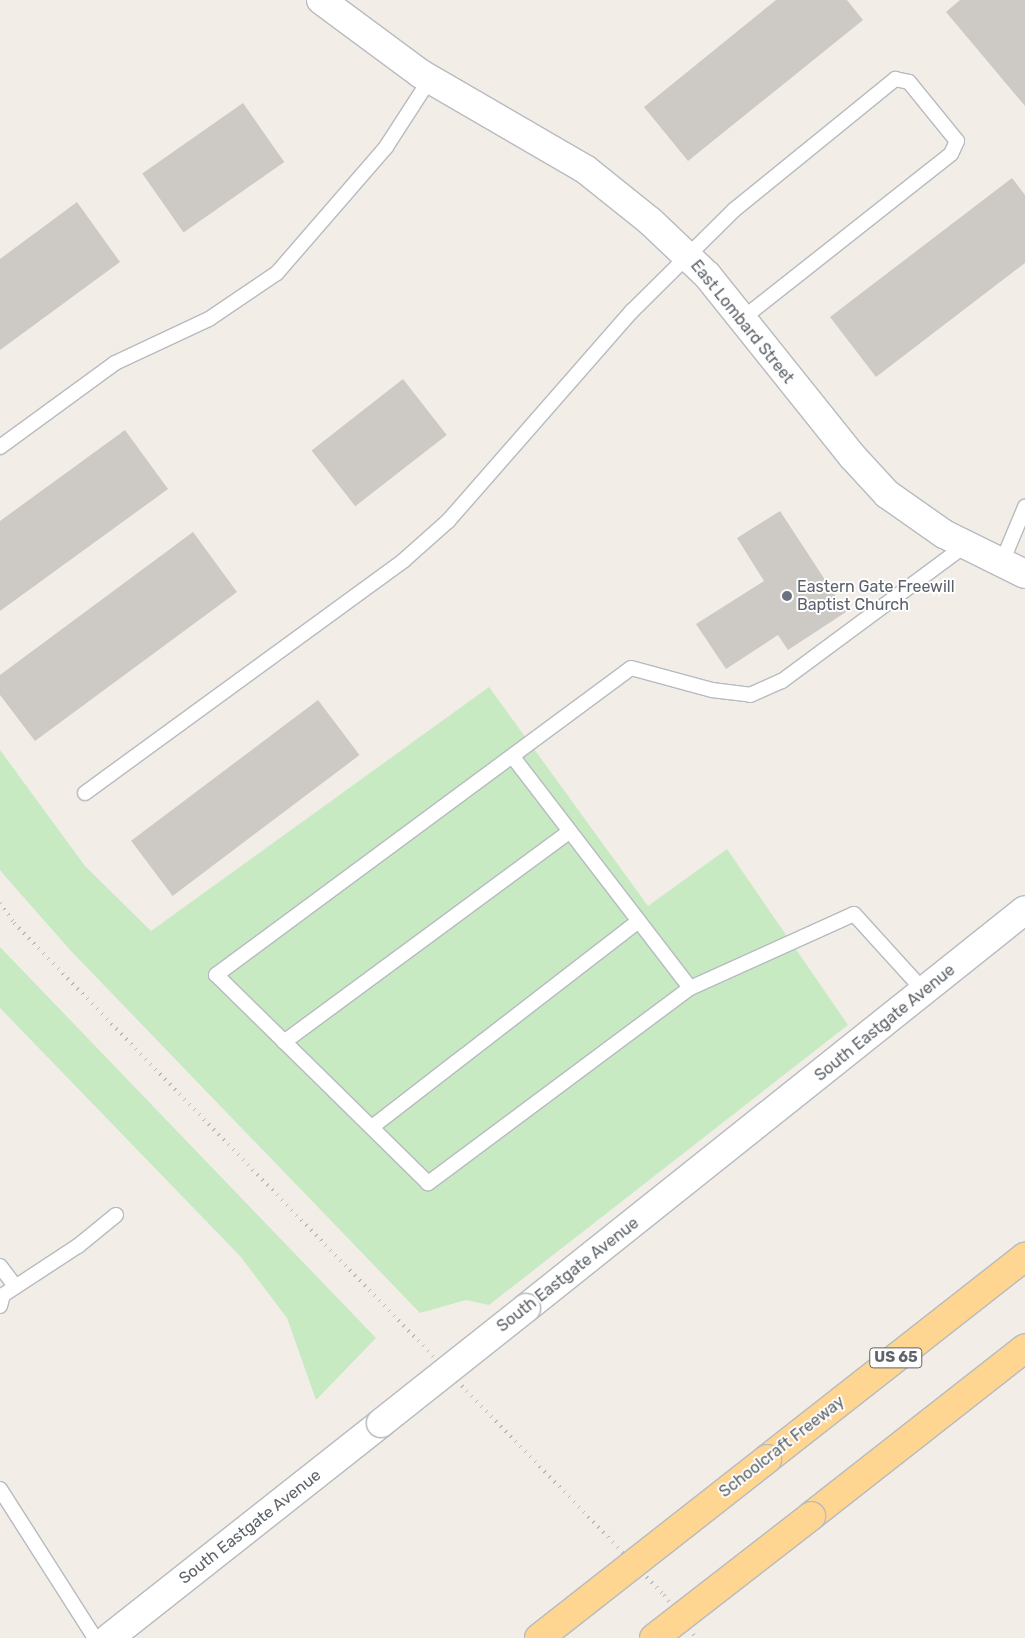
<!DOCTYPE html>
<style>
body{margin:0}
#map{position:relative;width:1025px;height:1638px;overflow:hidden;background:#f2eee7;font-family:Rubik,sans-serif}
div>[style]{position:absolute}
.green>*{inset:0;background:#c7eac2}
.building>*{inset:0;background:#cdc9c4;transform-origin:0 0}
.roads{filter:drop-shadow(1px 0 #b7bbbf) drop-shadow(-1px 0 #b7bbbf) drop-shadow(0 1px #b7bbbf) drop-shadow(0 -1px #b7bbbf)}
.service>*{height:14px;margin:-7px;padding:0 7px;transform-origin:7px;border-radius:7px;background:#fff}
.minor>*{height:28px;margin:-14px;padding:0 14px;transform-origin:14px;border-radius:14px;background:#fff}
.tertiary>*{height:28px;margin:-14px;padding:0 14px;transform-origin:14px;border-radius:14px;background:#fff}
.motorway>*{height:28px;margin:-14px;padding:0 14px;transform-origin:14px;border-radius:14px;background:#ffd691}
.rail>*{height:4px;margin-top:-2px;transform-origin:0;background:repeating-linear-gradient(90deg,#b6b7b8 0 1px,transparent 0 7px)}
.bridges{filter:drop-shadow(1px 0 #b7bbbf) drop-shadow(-1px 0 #b7bbbf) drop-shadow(0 1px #b7bbbf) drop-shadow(0 -1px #b7bbbf)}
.tertiary-bridge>*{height:28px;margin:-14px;padding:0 14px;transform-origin:14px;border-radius:14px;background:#fff}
.motorway-bridge>*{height:28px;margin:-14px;padding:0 14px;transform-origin:14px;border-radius:14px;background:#ffd691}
.dots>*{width:14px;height:14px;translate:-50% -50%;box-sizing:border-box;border:2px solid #fff;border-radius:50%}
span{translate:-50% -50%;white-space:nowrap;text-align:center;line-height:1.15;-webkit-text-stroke:4px #fff;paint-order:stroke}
.shield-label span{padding:1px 4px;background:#fff;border:1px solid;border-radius:4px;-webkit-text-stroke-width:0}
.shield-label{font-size:15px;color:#5e6469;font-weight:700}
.street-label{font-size:16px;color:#5e6469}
.worship-label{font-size:16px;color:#5b616d}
.left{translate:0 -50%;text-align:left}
</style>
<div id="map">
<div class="green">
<div style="clip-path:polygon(489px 687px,648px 906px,727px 849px,848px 1025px,489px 1305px,466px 1300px,420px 1313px,71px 951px,4px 875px,0 870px,0 750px,85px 866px,151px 931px)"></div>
<div style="clip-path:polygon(0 947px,376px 1338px,316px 1400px,287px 1318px,240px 1256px,0 1008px)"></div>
</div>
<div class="building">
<div style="clip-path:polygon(776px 0,847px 0,863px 20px,688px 161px,644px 107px)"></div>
<div style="clip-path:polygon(960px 0,1025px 0,1025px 106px,946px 12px)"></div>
<div style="left:243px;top:103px;width:72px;height:123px;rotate:55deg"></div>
<div style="clip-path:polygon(1012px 178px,1025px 195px,1025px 263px,876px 377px,830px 317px)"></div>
<div style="clip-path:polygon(77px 202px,120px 262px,0 350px,0 259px)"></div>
<div style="left:403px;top:379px;width:71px;height:116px;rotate:52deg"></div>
<div style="clip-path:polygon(125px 430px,168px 489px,0 611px,0 521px)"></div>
<div style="clip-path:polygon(780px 511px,846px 612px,788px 650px,778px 635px,726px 669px,696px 624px,764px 581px,737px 538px)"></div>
<div style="clip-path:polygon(193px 532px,237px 592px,35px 741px,0 695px,0 675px)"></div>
<div style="left:318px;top:700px;width:69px;height:234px;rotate:53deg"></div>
</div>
<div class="roads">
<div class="service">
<div style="left:0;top:447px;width:142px;rotate:-36.1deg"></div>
<div style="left:115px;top:363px;width:104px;rotate:-25.1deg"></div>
<div style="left:209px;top:319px;width:82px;rotate:-34.1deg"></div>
<div style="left:277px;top:273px;width:167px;rotate:-49.1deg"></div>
<div style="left:386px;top:147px;width:81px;rotate:-57.1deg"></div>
<div style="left:1002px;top:562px;width:60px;rotate:-67.3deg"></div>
<div style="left:513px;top:757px;width:291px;rotate:52.5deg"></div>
<div style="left:85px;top:793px;width:395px;rotate:-36.1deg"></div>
<div style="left:404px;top:560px;width:59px;rotate:-41.6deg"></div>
<div style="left:448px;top:521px;width:279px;rotate:-48.8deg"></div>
<div style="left:632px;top:311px;width:144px;rotate:-44.7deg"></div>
<div style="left:734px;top:210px;width:208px;rotate:-39.1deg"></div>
<div style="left:895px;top:79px;width:14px;rotate:12deg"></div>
<div style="left:909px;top:82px;width:76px;rotate:50.9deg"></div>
<div style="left:957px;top:141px;width:14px;rotate:115deg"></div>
<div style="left:951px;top:154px;width:266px;rotate:141.7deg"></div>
<div style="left:924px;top:991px;width:104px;rotate:-132.3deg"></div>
<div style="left:854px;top:914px;width:180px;rotate:155.7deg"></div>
<div style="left:690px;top:988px;width:327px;rotate:143.3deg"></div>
<div style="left:428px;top:1183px;width:297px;rotate:-135.5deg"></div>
<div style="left:216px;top:975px;width:516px;rotate:-36.49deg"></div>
<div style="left:631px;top:668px;width:84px;rotate:15.2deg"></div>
<div style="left:712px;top:690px;width:38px;rotate:7deg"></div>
<div style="left:750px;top:695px;width:35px;rotate:-24deg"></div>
<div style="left:782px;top:681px;width:229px;rotate:-36.5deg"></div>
<div style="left:284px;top:1042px;width:355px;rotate:-36.4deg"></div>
<div style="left:372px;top:1127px;width:337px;rotate:-37.7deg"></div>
<div style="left:0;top:1266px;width:26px;rotate:53deg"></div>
<div style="left:0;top:1306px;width:11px;rotate:-75deg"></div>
<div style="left:3px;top:1295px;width:90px;rotate:-33.2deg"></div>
<div style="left:78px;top:1246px;width:49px;rotate:-39.2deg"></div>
<div style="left:0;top:1489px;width:177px;rotate:57.5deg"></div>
</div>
<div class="minor">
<div style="left:321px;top:0;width:124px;rotate:36.5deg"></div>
<div style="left:421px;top:74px;width:190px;rotate:30.1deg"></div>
<div style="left:585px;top:169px;width:83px;rotate:38.7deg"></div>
<div style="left:650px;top:221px;width:79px;rotate:43.5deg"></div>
<div style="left:707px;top:275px;width:232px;rotate:51.3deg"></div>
<div style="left:852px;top:456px;width:52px;rotate:47.4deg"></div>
<div style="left:887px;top:494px;width:70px;rotate:35.1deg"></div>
<div style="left:944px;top:534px;width:90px;rotate:26.3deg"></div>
</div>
<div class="tertiary">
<div style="left:526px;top:1308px;width:638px;rotate:-38.58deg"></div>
<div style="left:109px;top:1638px;width:347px;rotate:-38.3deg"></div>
</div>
<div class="motorway">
<div style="left:767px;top:1459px;width:328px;rotate:-38.1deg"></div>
<div style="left:811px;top:1516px;width:272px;rotate:-38.1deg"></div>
</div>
</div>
<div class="rail">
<div style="left:0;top:903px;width:24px;rotate:55deg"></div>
<div style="left:14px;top:923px;width:935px;rotate:45.95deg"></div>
<div style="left:664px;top:1595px;width:54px;rotate:53.3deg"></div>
</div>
<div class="bridges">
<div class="tertiary-bridge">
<div style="left:381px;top:1423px;width:185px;rotate:-38.4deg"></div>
</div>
<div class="motorway-bridge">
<div style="left:539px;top:1638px;width:290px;rotate:-38.1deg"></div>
<div style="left:654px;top:1638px;width:199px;rotate:-37.8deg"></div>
</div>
</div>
<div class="dots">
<div style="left:787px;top:596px;background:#6b7280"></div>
</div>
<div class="shield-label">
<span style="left:896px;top:1358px">US 65</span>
</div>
<div class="street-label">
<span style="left:742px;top:322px;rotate:51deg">East Lombard Street</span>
<span style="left:885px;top:1023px;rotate:-39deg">South Eastgate Avenue</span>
<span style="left:568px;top:1275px;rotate:-38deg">South Eastgate Avenue</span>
<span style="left:782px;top:1447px;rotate:-38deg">Schoolcraft Freeway</span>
<span style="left:250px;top:1527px;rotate:-38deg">South Eastgate Avenue</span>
</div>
<div class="worship-label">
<span class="left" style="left:797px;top:596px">Eastern Gate Freewill<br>Baptist Church</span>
</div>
</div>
